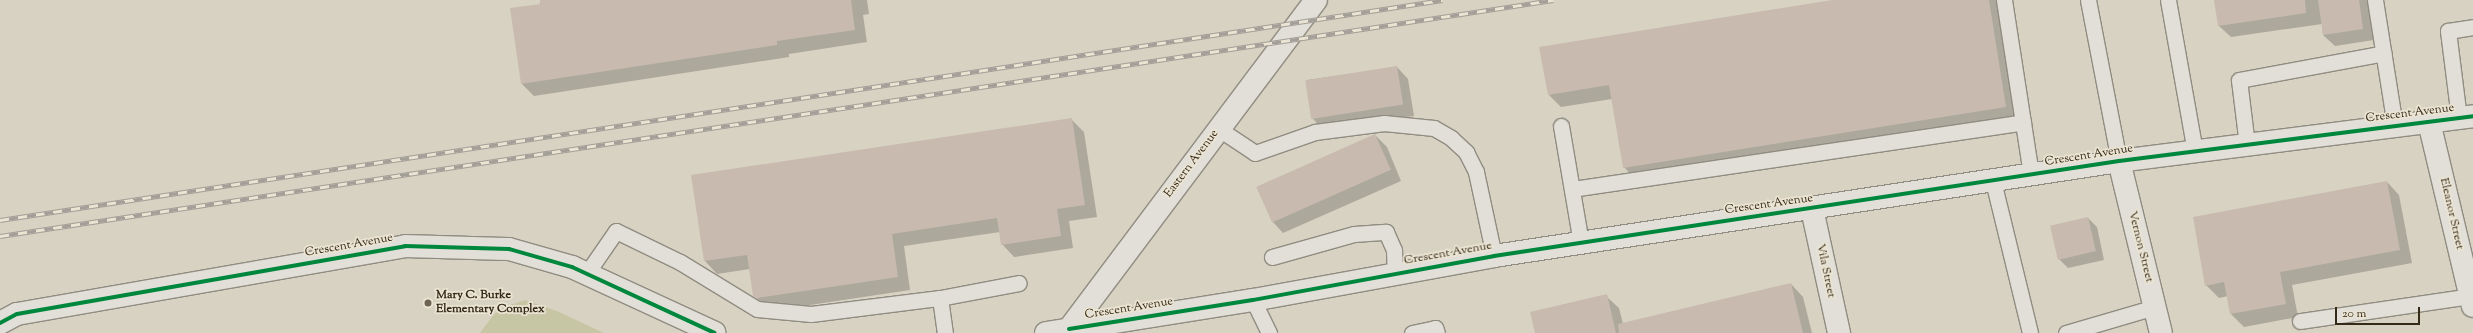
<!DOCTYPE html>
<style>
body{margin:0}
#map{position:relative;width:2473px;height:333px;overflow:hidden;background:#d8d2c3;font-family:"Sorts Mill Goudy",serif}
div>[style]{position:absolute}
.green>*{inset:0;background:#c6c6a5}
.shadow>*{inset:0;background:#0003}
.building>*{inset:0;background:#c8baaf;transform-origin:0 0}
.roads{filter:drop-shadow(1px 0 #908c81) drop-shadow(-1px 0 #908c81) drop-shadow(0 1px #908c81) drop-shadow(0 -1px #908c81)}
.lane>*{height:15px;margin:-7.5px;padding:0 7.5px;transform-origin:7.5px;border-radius:7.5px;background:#e1dfd7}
.street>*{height:22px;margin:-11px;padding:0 11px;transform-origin:11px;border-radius:11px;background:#e1dfd7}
.secondary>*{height:22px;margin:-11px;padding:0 11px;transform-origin:11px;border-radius:11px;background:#e1dfd7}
.rail>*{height:4.5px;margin-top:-2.25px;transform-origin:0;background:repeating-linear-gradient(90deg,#ebe4d3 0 9px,#a39f98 0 18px);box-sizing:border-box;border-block:1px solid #a39f98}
.cycleway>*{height:4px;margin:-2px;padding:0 2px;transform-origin:2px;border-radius:2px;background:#00873e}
.dots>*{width:11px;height:11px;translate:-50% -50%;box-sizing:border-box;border:2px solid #ebe4d3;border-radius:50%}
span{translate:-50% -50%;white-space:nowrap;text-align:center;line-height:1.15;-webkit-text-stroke:3.5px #ebe4d3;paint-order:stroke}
.street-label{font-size:12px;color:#352918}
.poi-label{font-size:12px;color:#352918;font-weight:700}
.left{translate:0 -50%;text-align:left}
.scale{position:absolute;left:2335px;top:307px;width:85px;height:18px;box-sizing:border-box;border:2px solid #352918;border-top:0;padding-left:5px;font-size:12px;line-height:14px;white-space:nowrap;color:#352918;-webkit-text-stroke:3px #ebe4d3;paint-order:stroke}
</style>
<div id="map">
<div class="green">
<div style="clip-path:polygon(525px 300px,557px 311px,604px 333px,480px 333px,494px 314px,507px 306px)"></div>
</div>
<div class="shadow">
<div style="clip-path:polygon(541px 0,867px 0,869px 14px,863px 15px,867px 42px,789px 54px,789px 57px,534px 96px,522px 84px)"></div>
<div style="clip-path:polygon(1838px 0,1999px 0,2018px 119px,1636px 180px,1624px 167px,1612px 99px,1561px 107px,1549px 95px)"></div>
<div style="clip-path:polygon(2215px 0,2368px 0,2374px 40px,2335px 46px,2323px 35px,2322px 24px,2231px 37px,2219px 26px)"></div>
<div style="clip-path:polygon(1397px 67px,1408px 79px,1414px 116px,1323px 129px,1312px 118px,1307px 80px)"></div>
<div style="clip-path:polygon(1071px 119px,1084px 132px,1097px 217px,1069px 221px,1073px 248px,1014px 257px,1002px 244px,1000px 232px,904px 246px,910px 290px,770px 311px,754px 295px,750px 269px,717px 274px,705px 261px,692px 176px)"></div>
<div style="clip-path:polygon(1375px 135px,1387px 147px,1401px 181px,1283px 233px,1272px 221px)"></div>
<div style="clip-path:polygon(2387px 182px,2399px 195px,2412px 263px,2292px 285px,2298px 317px,2244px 327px,2231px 314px,2228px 296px,2219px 298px,2206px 285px)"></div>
<div style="clip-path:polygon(2088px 218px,2097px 227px,2104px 260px,2068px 268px,2059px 259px)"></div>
<div style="clip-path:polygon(1791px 284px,1803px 297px,1812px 333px,1536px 333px,1606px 296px,1619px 308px,1623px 324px)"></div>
</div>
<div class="building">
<div style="clip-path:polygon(540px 0,851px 0,855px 30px,777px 41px,777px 45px,521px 84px,510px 8px,541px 4px)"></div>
<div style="clip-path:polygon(1832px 0,1989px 0,2006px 107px,1623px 168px,1609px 85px,1548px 95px,1539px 47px)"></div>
<div style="clip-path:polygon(2214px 0,2305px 0,2306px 13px,2218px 26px)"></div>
<div style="clip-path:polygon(2318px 0,2359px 0,2363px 29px,2323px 35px)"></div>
<div style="left:1397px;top:66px;width:39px;height:93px;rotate:81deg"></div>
<div style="clip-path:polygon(1072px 118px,1085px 205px,1057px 209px,1061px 236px,1001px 245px,997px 218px,892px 234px,898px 277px,757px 298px,753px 296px,747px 255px,704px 261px,691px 175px)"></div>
<div style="left:1375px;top:134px;width:39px;height:130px;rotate:66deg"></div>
<div style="clip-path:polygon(2387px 181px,2400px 250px,2280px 272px,2286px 304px,2230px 314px,2224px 282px,2205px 286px,2193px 217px)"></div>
<div style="left:2088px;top:217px;width:35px;height:39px;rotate:77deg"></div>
<div style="clip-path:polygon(1791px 283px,1803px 333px,1619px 333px,1618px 324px)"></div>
<div style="clip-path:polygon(1607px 294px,1616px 333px,1535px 333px,1530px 312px)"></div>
</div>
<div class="roads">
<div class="lane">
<div style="left:2004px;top:0;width:177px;rotate:81.2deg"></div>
<div style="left:2088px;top:0;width:164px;rotate:79.1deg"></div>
<div style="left:2168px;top:0;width:153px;rotate:79.9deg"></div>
<div style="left:2375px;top:0;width:128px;rotate:81deg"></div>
<div style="left:2459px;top:118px;width:88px;rotate:-97.2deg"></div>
<div style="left:2448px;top:31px;width:25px;rotate:-9deg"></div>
<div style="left:1561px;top:126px;width:119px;rotate:80.3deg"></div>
<div style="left:1219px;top:129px;width:43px;rotate:33.7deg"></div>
<div style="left:1255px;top:153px;width:64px;rotate:-19.3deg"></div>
<div style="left:1315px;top:132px;width:70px;rotate:-7.4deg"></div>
<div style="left:1384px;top:123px;width:50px;rotate:5.7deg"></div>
<div style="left:1434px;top:128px;width:20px;rotate:30deg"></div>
<div style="left:1451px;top:138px;width:21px;rotate:43deg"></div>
<div style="left:1466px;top:152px;width:22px;rotate:63deg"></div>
<div style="left:1476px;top:172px;width:86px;rotate:77.9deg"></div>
<div style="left:2247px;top:145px;width:65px;rotate:-97deg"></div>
<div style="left:2239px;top:80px;width:147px;rotate:-10.5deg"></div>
<div style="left:1993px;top:181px;width:156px;rotate:76.3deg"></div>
<div style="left:1572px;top:189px;width:456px;rotate:-8.4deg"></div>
<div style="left:1272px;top:257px;width:85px;rotate:-15.7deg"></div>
<div style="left:1354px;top:234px;width:32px;rotate:-4deg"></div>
<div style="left:1386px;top:232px;width:20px;rotate:66deg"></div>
<div style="left:1394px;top:250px;width:24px;rotate:88deg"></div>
<div style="left:587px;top:273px;width:51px;rotate:-55.4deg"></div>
<div style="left:616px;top:231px;width:71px;rotate:25.8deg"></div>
<div style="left:680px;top:262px;width:90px;rotate:31.4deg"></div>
<div style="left:757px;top:309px;width:54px;rotate:5.3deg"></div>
<div style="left:811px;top:314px;width:130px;rotate:-7.1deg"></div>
<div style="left:940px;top:298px;width:80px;rotate:-10.8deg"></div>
<div style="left:940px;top:298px;width:35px;rotate:82deg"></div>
<div style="left:1253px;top:300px;width:37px;rotate:64deg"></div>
<div style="left:2300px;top:321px;width:173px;rotate:-8.3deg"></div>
<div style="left:1412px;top:333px;width:24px;rotate:-12deg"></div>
<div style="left:1435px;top:328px;width:5px;rotate:68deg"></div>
<div style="left:2066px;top:333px;width:93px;rotate:-16.3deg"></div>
</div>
<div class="street">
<div style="left:2429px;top:122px;width:189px;rotate:76.6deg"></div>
<div style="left:2119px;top:161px;width:177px;rotate:76.3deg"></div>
<div style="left:1812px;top:209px;width:127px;rotate:77.7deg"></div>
</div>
<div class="secondary">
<div style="left:0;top:323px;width:19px;rotate:-28deg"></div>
<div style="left:17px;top:314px;width:394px;rotate:-9.9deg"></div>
<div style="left:405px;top:246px;width:104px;rotate:1.7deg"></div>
<div style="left:509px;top:249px;width:66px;rotate:15.9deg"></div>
<div style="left:572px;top:267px;width:157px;rotate:24.8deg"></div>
<div style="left:1046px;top:333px;width:210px;rotate:-9.1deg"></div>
<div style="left:1253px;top:300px;width:245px;rotate:-10.3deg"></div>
<div style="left:1494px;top:256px;width:632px;rotate:-8.64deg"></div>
<div style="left:2119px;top:161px;width:357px;rotate:-7.2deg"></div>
<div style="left:1063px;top:333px;width:7px;rotate:-34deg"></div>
<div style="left:1069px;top:329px;width:411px;rotate:-53.1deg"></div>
</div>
</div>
<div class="rail">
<div style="left:0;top:220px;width:1459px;rotate:-8.67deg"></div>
<div style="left:0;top:236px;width:1571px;rotate:-8.64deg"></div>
</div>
<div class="cycleway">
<div style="left:0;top:323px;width:19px;rotate:-28deg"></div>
<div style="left:17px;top:314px;width:394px;rotate:-9.9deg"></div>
<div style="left:405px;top:246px;width:104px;rotate:1.7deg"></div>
<div style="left:509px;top:249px;width:66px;rotate:15.9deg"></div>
<div style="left:572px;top:267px;width:157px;rotate:24.8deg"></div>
<div style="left:1069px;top:329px;width:186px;rotate:-9deg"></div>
<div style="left:1253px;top:300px;width:245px;rotate:-10.3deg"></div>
<div style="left:1494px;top:256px;width:632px;rotate:-8.64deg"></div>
<div style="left:2119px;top:161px;width:357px;rotate:-7.2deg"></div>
</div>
<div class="dots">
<div style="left:428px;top:303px;background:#6e6454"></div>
</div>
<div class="street-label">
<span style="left:2410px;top:114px;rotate:-7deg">Crescent Avenue</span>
<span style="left:2089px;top:156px;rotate:-9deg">Crescent Avenue</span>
<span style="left:1192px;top:164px;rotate:-53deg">Eastern Avenue</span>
<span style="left:1769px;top:205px;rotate:-8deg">Crescent Avenue</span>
<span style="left:2451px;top:214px;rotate:77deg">Eleanor Street</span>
<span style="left:349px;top:246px;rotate:-10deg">Crescent Avenue</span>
<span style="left:2140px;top:247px;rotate:76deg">Vernon Street</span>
<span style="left:1448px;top:254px;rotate:-10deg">Crescent Avenue</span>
<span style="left:1825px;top:271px;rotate:78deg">Vila Street</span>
<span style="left:1129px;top:309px;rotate:-9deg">Crescent Avenue</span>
</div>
<div class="poi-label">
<span class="left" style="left:436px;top:303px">Mary C. Burke<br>Elementary Complex</span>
</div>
<div class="scale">20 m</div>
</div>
